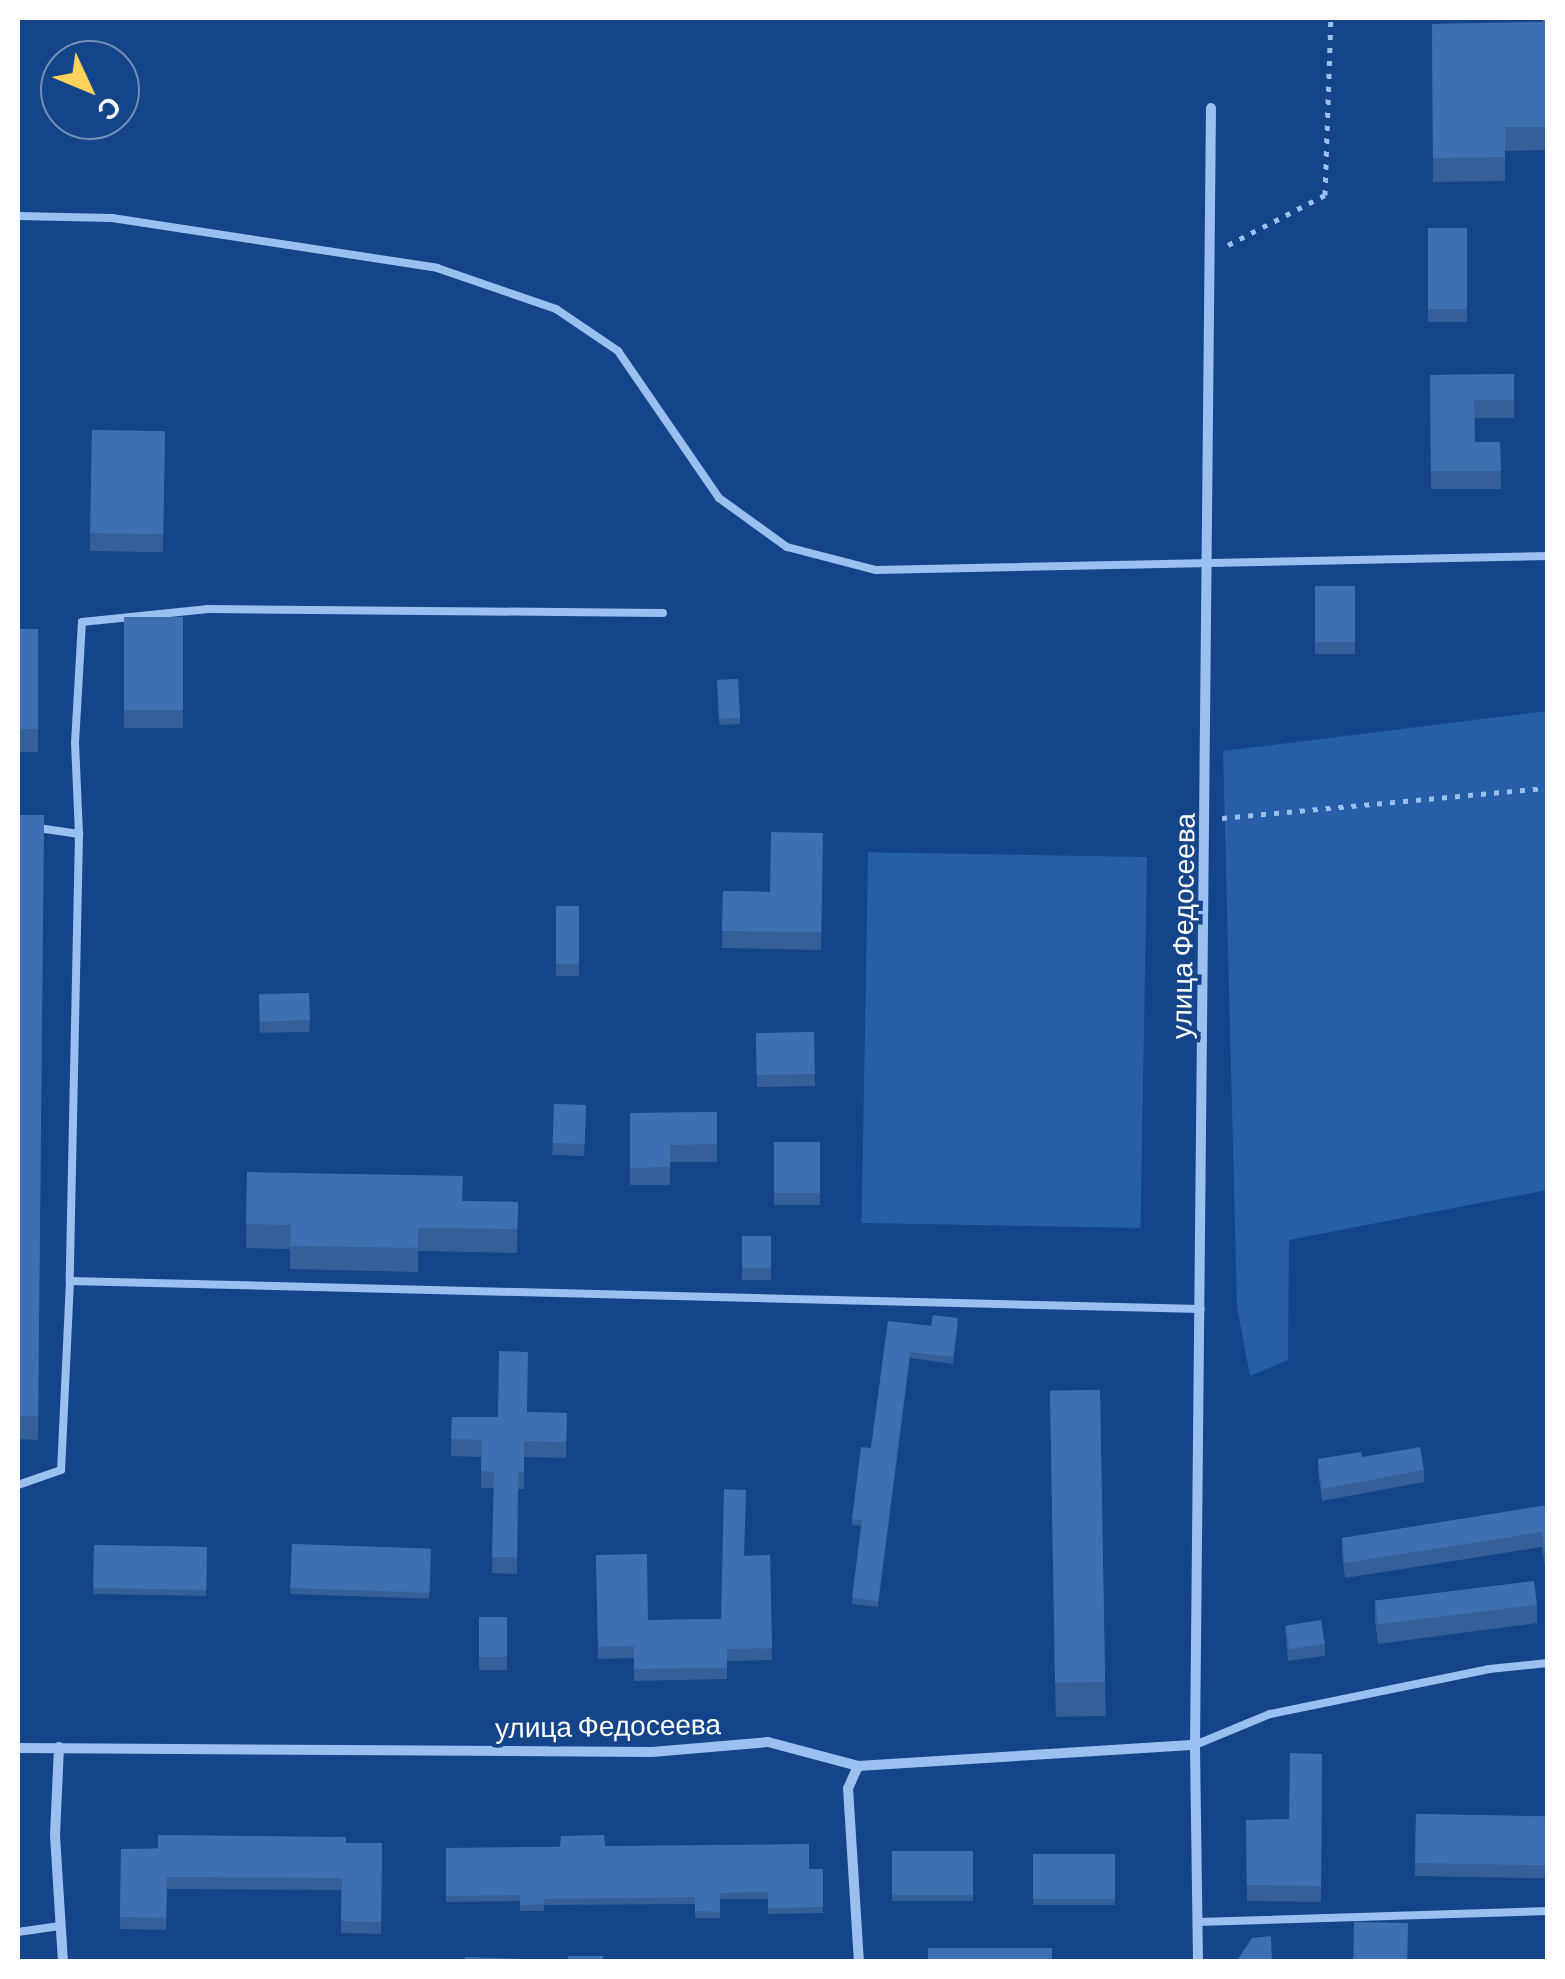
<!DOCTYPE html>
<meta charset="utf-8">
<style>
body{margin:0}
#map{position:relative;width:1565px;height:1979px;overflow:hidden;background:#144489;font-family:Barlow,sans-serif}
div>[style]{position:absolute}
.green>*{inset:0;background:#265ea8;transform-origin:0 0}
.path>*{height:5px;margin-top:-2.5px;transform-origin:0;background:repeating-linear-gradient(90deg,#9bbfef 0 5px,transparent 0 13px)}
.service>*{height:8px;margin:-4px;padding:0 4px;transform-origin:4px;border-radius:4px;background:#9bbfef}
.minor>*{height:10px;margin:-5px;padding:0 5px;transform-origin:5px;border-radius:5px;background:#9bbfef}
.wall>*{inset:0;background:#345f99;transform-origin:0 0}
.building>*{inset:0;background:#3d6fb2;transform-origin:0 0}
span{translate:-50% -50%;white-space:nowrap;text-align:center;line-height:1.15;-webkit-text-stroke:8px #144489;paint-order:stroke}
.street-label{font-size:28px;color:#fff}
.frame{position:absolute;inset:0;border:20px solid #fff;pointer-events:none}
.north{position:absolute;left:40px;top:40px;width:100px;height:100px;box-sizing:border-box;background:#144489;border:2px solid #728fb8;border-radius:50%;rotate:134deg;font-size:28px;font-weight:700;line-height:40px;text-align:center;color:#fff}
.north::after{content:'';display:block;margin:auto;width:35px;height:45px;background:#ffd359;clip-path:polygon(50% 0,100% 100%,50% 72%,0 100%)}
</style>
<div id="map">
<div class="green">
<div style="clip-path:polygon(1547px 711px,1547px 1190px,1289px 1240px,1288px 1360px,1250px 1376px,1237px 1307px,1223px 751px)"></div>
<div style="left:1147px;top:857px;width:371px;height:279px;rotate:91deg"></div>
</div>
<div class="path">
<div style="left:1228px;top:245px;width:109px;rotate:-27.3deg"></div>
<div style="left:1325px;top:195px;width:177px;rotate:-88.1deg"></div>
<div style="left:1222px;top:818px;width:327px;rotate:-5.3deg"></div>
</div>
<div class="service">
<div style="left:18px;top:216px;width:94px;rotate:1.2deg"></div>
<div style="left:112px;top:218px;width:329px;rotate:8.7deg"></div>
<div style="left:437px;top:268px;width:126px;rotate:19deg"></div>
<div style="left:556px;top:309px;width:75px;rotate:34.1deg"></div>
<div style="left:618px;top:351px;width:178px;rotate:55.5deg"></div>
<div style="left:719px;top:498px;width:84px;rotate:35.8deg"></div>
<div style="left:787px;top:547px;width:92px;rotate:14.5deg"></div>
<div style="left:876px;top:570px;width:672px;rotate:-1.19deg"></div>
<div style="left:18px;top:825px;width:62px;rotate:8.4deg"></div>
<div style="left:79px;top:834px;width:447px;rotate:91.2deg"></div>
<div style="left:70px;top:1281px;width:189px;rotate:92.7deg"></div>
<div style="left:61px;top:1470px;width:46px;rotate:160.8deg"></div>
<div style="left:79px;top:834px;width:91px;rotate:-92.5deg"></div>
<div style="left:75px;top:743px;width:121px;rotate:-86.7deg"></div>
<div style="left:82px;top:622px;width:127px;rotate:-5.9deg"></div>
<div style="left:208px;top:609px;width:455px;rotate:0.5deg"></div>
<div style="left:70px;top:1281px;width:1131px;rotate:1.42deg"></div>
<div style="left:1195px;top:1745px;width:81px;rotate:-22.5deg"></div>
<div style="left:1270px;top:1714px;width:224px;rotate:-11.6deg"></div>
<div style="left:1489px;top:1669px;width:59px;rotate:-5.8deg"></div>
<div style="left:1198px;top:1922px;width:350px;rotate:-1.8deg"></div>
<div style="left:18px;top:1932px;width:42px;rotate:-8.1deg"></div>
</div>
<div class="minor">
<div style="left:59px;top:1747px;width:88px;rotate:92.6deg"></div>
<div style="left:55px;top:1835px;width:127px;rotate:86.4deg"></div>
<div style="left:18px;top:1748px;width:634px;rotate:0.36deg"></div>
<div style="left:652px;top:1752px;width:116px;rotate:-4.9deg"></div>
<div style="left:768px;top:1742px;width:93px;rotate:14.9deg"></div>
<div style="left:858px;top:1766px;width:338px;rotate:-3.6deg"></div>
<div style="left:858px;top:1766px;width:24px;rotate:114deg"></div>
<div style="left:848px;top:1788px;width:174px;rotate:86.4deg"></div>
<div style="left:1198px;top:1962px;width:217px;rotate:-90.8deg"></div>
<div style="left:1195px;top:1745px;width:1637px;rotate:-89.44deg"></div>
</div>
<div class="wall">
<div style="clip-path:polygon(1548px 18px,1548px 150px,1505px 151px,1505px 181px,1433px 182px,1432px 24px,1543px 22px)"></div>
<div style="left:1428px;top:228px;width:39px;height:94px"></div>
<div style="clip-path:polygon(1514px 374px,1514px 418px,1474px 418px,1475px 442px,1500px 442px,1501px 489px,1431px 489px,1430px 375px)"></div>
<div style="left:92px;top:430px;width:73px;height:121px;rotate:1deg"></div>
<div style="left:1315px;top:586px;width:40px;height:68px"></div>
<div style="left:124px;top:617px;width:59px;height:111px"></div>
<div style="left:18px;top:629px;width:20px;height:123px"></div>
<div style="left:738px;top:679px;width:45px;height:21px;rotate:87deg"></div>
<div style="clip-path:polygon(18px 815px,44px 815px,38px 1440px,18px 1439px)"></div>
<div style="clip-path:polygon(823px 833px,821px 950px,722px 948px,723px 891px,770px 892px)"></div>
<div style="left:556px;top:906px;width:23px;height:70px"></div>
<div style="left:309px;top:993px;width:39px;height:50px;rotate:89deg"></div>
<div style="left:814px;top:1032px;width:54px;height:58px;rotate:89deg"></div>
<div style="left:554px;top:1104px;width:32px;height:51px;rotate:2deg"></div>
<div style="clip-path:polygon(717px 1112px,717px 1162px,670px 1162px,670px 1185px,630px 1185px,630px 1113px)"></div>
<div style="left:774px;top:1142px;width:46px;height:63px"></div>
<div style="clip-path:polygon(247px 1172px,463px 1201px,518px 1202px,517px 1253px,418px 1251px,418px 1272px,290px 1269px,290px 1249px,246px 1248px)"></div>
<div style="left:742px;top:1236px;width:29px;height:44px"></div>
<div style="clip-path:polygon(888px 1321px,931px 1326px,958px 1324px,953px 1364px,910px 1358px,878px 1607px,852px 1604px,861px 1526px,852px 1525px,852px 1519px,871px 1448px)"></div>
<div style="left:1100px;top:1390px;width:326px;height:50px;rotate:89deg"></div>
<div style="clip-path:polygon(527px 1412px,567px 1413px,566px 1458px,524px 1457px,524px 1489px,518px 1489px,517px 1574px,492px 1573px,494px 1488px,481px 1488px,481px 1457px,451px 1456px,452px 1417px,498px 1417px)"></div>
<div style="clip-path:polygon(1318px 1459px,1424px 1470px,1424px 1482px,1322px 1501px,1318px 1471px)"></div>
<div style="clip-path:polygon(1548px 1505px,1548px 1588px,1542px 1547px,1345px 1578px,1342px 1553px,1342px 1538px)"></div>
<div style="left:292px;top:1544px;width:139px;height:50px;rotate:2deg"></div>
<div style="left:94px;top:1545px;width:113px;height:49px;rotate:1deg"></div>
<div style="clip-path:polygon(596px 1555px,648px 1620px,721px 1619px,745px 1556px,770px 1555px,772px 1660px,727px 1661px,727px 1679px,634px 1681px,634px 1658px,598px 1659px)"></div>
<div style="clip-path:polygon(1375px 1601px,1537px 1605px,1537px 1623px,1378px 1644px,1375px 1619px)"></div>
<div style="left:479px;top:1617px;width:28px;height:53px"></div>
<div style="clip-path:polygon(1285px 1626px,1325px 1644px,1325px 1656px,1288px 1661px)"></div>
<div style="clip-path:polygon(1322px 1754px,1321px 1902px,1247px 1901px,1246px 1820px,1289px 1819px)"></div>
<div style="left:1416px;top:1814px;width:132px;height:62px;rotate:1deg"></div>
<div style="clip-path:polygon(346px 1843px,382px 1843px,381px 1934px,341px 1933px,341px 1890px,167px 1889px,166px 1930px,120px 1929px,121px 1849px)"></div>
<div style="clip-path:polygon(605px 1846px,809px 1869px,823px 1869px,823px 1913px,768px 1914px,768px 1899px,720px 1899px,720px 1918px,695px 1918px,695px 1904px,544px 1905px,544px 1911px,520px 1911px,520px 1901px,446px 1902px,446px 1848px)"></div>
<div style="left:892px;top:1851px;width:81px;height:50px"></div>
<div style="left:1033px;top:1854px;width:82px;height:51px"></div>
</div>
<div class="building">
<div style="clip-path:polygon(1543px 18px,1548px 18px,1548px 127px,1505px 127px,1505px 157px,1433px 158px,1432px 24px,1543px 22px)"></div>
<div style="left:1428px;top:228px;width:39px;height:81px"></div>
<div style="clip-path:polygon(1514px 374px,1514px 400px,1474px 400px,1475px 442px,1500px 442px,1501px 471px,1431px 471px,1430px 375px)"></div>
<div style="left:92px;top:430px;width:73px;height:103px;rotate:1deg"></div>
<div style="left:1315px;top:586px;width:40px;height:56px"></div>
<div style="left:124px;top:617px;width:59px;height:93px"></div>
<div style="left:18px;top:629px;width:20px;height:100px"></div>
<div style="left:738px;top:679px;width:39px;height:21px;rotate:87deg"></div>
<div style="clip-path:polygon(18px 815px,44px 815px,38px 1416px,18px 1416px)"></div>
<div style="clip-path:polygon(771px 832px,823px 833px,821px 932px,722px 931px,723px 891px,770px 892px)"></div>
<div style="left:556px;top:906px;width:23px;height:58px"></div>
<div style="left:309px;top:993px;width:27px;height:50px;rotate:88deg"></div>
<div style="left:814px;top:1032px;width:42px;height:58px;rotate:89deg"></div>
<div style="left:554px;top:1104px;width:32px;height:39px;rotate:2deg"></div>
<div style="clip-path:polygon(717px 1112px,717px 1144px,670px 1145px,670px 1167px,630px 1168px,630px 1113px)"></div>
<div style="left:774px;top:1142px;width:46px;height:51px"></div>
<div style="clip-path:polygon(247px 1172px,463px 1176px,462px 1201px,518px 1202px,517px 1229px,418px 1228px,418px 1248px,290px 1246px,291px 1225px,246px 1224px)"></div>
<div style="left:742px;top:1236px;width:29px;height:32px"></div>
<div style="clip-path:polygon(933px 1315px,958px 1318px,953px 1357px,910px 1352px,878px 1601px,852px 1598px,862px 1520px,852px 1519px,861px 1447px,871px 1448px,888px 1321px,931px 1326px)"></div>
<div style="clip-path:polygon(499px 1351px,528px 1352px,527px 1412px,567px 1413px,566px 1442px,524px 1441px,524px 1472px,518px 1472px,517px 1557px,492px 1557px,494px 1472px,481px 1471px,482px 1440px,451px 1439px,452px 1417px,498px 1417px)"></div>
<div style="left:1100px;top:1390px;width:292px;height:50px;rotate:89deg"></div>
<div style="clip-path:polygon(1420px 1447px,1424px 1470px,1322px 1489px,1318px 1459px,1361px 1452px,1362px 1457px)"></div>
<div style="clip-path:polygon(724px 1489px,746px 1490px,744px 1556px,770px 1555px,772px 1648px,727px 1649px,727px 1668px,634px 1669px,634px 1646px,598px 1647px,596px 1555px,647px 1554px,648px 1620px,721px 1619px)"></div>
<div style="clip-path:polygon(1548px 1505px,1548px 1573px,1542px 1532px,1345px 1563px,1342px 1538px)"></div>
<div style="left:292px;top:1544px;width:139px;height:44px;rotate:2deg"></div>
<div style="left:94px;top:1545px;width:113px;height:43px;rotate:1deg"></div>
<div style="left:1534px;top:1581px;width:24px;height:160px;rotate:83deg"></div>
<div style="left:479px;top:1617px;width:28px;height:40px"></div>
<div style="left:1321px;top:1620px;width:24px;height:36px;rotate:81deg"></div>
<div style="clip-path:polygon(1290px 1753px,1322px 1754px,1321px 1886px,1247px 1885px,1246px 1820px,1289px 1819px)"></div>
<div style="left:1416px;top:1814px;width:132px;height:49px;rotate:1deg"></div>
<div style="clip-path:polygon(158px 1835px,346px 1837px,346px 1843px,382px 1843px,381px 1922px,341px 1921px,342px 1878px,167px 1877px,166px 1918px,120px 1917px,121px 1849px,158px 1849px)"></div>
<div style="clip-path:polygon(604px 1835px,605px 1846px,809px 1844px,809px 1869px,823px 1869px,823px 1907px,768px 1908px,768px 1892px,720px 1893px,720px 1912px,695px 1911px,695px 1897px,544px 1899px,544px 1904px,520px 1905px,520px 1895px,446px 1896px,446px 1848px,560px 1847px,561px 1836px)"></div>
<div style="left:892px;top:1851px;width:81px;height:44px"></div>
<div style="left:1033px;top:1854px;width:82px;height:45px"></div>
<div style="left:1354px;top:1922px;width:54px;height:40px;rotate:1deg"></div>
<div style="clip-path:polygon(1271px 1936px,1272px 1962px,1236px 1962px,1252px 1938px)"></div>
<div style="left:928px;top:1948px;width:124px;height:14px"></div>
<div style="left:568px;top:1956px;width:35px;height:6px"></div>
<div style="clip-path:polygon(465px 1957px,523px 1959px,523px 1962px,465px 1962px)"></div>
</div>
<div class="street-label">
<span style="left:1182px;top:926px;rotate:-89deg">улица Федосеева</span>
<span style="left:608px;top:1725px;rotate:-1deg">улица Федосеева</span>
</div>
<div class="frame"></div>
<div class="north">С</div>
</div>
